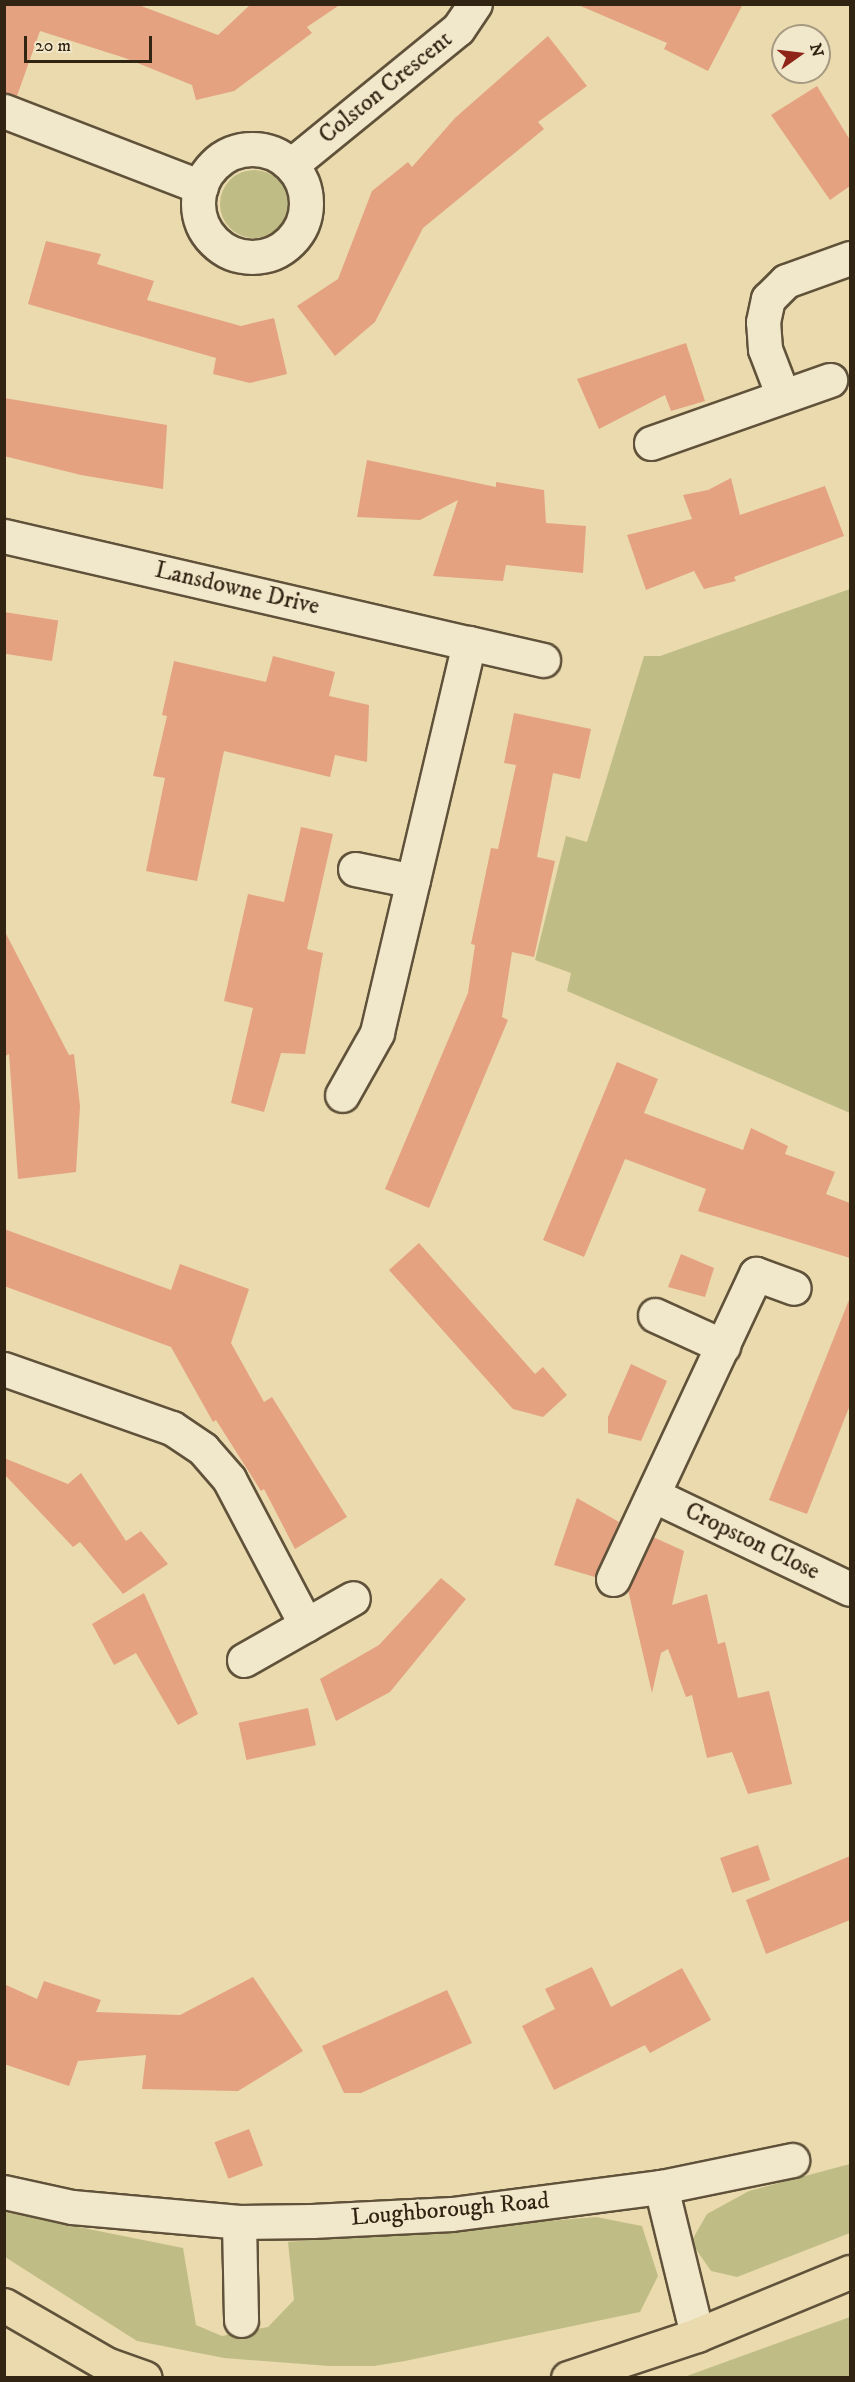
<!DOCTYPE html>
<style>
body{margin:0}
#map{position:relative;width:855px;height:2382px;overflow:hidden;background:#eadaae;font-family:"IM FELL DW Pica",serif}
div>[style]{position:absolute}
.green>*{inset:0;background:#bfbd85}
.round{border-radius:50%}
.building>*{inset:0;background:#e4a281;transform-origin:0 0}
.roads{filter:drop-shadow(2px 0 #60523a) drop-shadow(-2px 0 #60523a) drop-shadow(0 2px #60523a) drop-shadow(0 -2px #60523a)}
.minor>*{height:33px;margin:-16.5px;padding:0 16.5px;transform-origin:16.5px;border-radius:16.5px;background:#f1e7ca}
.minor>.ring{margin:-16.5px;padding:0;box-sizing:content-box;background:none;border:33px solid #f1e7ca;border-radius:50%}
.major>*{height:33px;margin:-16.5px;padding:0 16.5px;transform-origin:16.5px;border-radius:16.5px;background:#eadaae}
span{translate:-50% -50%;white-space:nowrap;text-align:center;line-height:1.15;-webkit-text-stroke:4.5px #f1e7ca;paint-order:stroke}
.street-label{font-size:24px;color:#322413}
.frame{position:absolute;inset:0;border:6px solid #322413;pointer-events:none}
.north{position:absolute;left:771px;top:24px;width:60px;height:60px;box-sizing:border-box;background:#f1e7ca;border:2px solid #a59981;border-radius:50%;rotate:76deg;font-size:16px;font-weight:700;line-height:24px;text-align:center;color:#322413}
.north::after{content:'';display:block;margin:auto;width:21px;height:27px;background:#8f2418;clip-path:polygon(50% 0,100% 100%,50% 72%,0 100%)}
.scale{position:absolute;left:24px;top:36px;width:128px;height:27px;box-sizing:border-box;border:3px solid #322413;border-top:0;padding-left:8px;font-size:18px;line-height:21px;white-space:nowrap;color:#322413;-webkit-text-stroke:4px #f1e7ca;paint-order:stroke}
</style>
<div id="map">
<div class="green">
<div class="round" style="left:220px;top:170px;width:68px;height:68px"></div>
<div style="clip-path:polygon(850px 589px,850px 1113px,567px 991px,571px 973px,535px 960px,566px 836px,587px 842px,644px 656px,660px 656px)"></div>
<div style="clip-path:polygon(850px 2164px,850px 2233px,737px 2277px,711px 2271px,691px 2242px,707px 2214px,749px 2191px)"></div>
<div style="clip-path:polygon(4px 2212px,183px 2248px,196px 2325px,222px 2336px,268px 2327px,294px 2300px,288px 2242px,596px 2217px,642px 2226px,658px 2276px,640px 2312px,405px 2361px,374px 2366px,329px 2366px,224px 2358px,137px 2341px,5px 2257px)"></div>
<div style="clip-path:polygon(850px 2317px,850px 2377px,684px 2377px)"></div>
</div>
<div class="building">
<div style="clip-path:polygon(4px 4px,136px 4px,218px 35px,251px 4px,341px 4px,307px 27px,312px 33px,234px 91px,196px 100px,192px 85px,125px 58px,40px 31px,17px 96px,4px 93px)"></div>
<div style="clip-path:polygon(576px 4px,743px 4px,708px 71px,664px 49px,667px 43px)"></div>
<div style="clip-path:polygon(548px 36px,587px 86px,538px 122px,544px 129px,423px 228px,375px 322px,335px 356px,297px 306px,338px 279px,372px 191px,408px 162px,412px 167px,455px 118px)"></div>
<div style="clip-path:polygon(817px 86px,850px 140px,850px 186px,830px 200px,771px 115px)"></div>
<div style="clip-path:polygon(46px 241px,101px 254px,97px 264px,154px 281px,147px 300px,241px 326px,274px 318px,287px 374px,250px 383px,213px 374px,216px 358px,28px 304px)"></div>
<div style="clip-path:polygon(686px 343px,705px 401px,671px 411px,665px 395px,599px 429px,577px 379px)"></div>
<div style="clip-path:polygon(4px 398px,167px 425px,163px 489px,81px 475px,4px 456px)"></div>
<div style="clip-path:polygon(367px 460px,496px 487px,496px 482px,544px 490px,546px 523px,586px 526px,583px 573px,506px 565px,503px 581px,433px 576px,458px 500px,420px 520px,357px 517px)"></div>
<div style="clip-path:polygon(731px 478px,740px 515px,825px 486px,844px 536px,734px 577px,736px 581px,704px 589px,694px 571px,646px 590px,627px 535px,692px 519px,683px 495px,708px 490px)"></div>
<div style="left:4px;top:612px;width:55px;height:41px;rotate:9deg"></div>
<div style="clip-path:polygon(273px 656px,335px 672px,329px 696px,369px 705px,367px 762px,335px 755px,330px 777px,224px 751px,197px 881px,146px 871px,165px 778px,153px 776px,167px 716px,162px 715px,174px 661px,266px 682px)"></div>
<div style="clip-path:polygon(514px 713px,591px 729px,580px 779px,553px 773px,537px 857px,555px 861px,534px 957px,512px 952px,502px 1017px,508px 1020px,429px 1208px,385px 1189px,468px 993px,475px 945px,471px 944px,491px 848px,498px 849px,516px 765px,504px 763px)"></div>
<div style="clip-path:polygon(301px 827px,333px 834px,307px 949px,323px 953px,305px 1054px,281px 1053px,264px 1112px,231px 1103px,253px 1008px,224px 1001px,248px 894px,284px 902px)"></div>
<div style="clip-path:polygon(4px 930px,69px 1055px,74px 1054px,80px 1106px,76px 1172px,18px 1179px,9px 1054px,4px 1057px)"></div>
<div style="clip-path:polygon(617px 1062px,658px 1079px,644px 1113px,743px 1150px,751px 1128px,788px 1146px,785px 1154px,835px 1172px,826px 1194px,850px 1203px,850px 1258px,698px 1211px,706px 1189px,625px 1159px,584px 1257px,543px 1240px)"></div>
<div style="clip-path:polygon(4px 1229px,171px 1290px,180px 1264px,249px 1289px,231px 1343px,264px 1402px,272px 1397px,347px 1517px,295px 1549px,264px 1489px,261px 1491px,216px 1420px,213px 1422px,171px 1347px,4px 1286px)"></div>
<div style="clip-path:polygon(419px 1243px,535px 1374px,543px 1367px,567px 1395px,543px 1417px,513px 1409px,389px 1270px)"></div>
<div style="clip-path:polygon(681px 1254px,714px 1268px,705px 1297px,668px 1287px)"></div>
<div style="clip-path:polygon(849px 1300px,850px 1405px,807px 1514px,769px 1500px)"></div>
<div style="clip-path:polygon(631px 1364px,667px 1381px,641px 1441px,608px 1433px,608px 1417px)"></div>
<div style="clip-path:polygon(4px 1458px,68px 1484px,81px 1473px,126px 1541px,141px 1531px,168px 1564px,123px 1594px,80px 1542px,73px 1547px,4px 1474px)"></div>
<div style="clip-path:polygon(577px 1498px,619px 1522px,595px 1577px,554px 1565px)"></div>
<div style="clip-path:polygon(653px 1537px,684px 1551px,672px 1605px,707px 1594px,718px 1644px,725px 1642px,738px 1698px,769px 1691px,792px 1784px,748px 1794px,732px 1752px,707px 1758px,692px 1695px,686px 1697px,668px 1649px,661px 1653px,652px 1693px,628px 1590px)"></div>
<div style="clip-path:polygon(441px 1578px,466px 1599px,390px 1692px,336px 1721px,320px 1679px,379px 1645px)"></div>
<div style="clip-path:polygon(144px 1593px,198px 1714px,178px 1725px,136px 1653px,114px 1665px,92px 1624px)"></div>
<div style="left:308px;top:1708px;width:38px;height:71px;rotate:78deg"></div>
<div style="left:758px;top:1845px;width:37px;height:40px;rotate:71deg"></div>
<div style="clip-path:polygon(850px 1856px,850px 1920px,766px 1954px,746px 1900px)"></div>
<div style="clip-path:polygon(592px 1967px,611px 2007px,682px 1968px,711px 2020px,650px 2053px,645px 2045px,554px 2090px,522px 2026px,555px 2009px,545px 1989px)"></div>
<div style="clip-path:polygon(253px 1977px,303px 2051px,238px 2091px,142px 2089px,146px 2055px,78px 2061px,69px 2086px,4px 2064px,4px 1984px,37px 1999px,44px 1981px,101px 2000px,96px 2012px,180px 2015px)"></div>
<div style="clip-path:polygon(447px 1990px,472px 2043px,361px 2093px,344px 2093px,322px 2046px)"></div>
<div style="left:249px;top:2129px;width:39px;height:37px;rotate:69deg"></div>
</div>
<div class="roads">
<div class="minor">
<div style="left:4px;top:111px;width:211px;rotate:21.1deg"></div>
<div class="ring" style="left:198px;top:149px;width:75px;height:75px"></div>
<div style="left:291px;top:165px;width:215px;rotate:-39.2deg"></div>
<div style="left:458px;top:29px;width:30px;rotate:-56deg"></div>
<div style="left:783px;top:396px;width:50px;rotate:-111deg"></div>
<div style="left:765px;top:349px;width:27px;rotate:-94deg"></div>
<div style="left:763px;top:322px;width:24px;rotate:-78deg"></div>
<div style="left:768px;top:299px;width:25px;rotate:-45deg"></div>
<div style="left:786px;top:281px;width:68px;rotate:-19.8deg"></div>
<div style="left:651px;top:443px;width:190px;rotate:-19.4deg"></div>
<div style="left:4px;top:536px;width:477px;rotate:13deg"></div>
<div style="left:469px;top:643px;width:401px;rotate:103.3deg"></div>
<div style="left:377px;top:1033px;width:71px;rotate:119.4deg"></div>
<div style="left:469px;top:643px;width:76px;rotate:12.9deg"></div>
<div style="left:355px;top:869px;width:59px;rotate:11.7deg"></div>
<div style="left:655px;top:1315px;width:75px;rotate:24.5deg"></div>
<div style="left:4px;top:1369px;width:178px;rotate:19.4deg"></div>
<div style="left:172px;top:1428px;width:37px;rotate:34deg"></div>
<div style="left:203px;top:1449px;width:40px;rotate:49deg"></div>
<div style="left:229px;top:1479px;width:165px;rotate:62.2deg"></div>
<div style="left:653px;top:1495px;width:218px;rotate:25.5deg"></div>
<div style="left:613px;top:1579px;width:337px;rotate:-64.9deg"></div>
<div style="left:756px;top:1274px;width:40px;rotate:20.2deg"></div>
<div style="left:244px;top:1660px;width:125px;rotate:-29.6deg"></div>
<div style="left:661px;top:2187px;width:152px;rotate:76.3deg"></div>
<div style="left:4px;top:2192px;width:70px;rotate:12.4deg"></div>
<div style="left:72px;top:2207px;width:168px;rotate:5.1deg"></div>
<div style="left:239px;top:2222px;width:73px;rotate:-0.8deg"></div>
<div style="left:312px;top:2221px;width:140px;rotate:-2.9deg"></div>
<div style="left:452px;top:2214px;width:211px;rotate:-7.4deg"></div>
<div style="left:661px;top:2187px;width:134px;rotate:-11.6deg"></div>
<div style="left:239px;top:2222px;width:98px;rotate:88.8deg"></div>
</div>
<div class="major">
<div style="left:4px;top:2305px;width:118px;rotate:30deg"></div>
<div style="left:106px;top:2364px;width:41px;rotate:19.7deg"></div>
<div style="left:568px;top:2378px;width:136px;rotate:-18.4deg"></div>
<div style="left:697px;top:2335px;width:165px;rotate:-22.4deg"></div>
</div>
</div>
<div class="street-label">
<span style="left:386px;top:88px;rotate:-39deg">Colston Crescent</span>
<span style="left:237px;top:589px;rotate:13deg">Lansdowne Drive</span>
<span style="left:752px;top:1542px;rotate:26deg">Cropston Close</span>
<span style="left:450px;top:2210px;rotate:-5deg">Loughborough Road</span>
</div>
<div class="frame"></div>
<div class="north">N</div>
<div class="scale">20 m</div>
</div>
